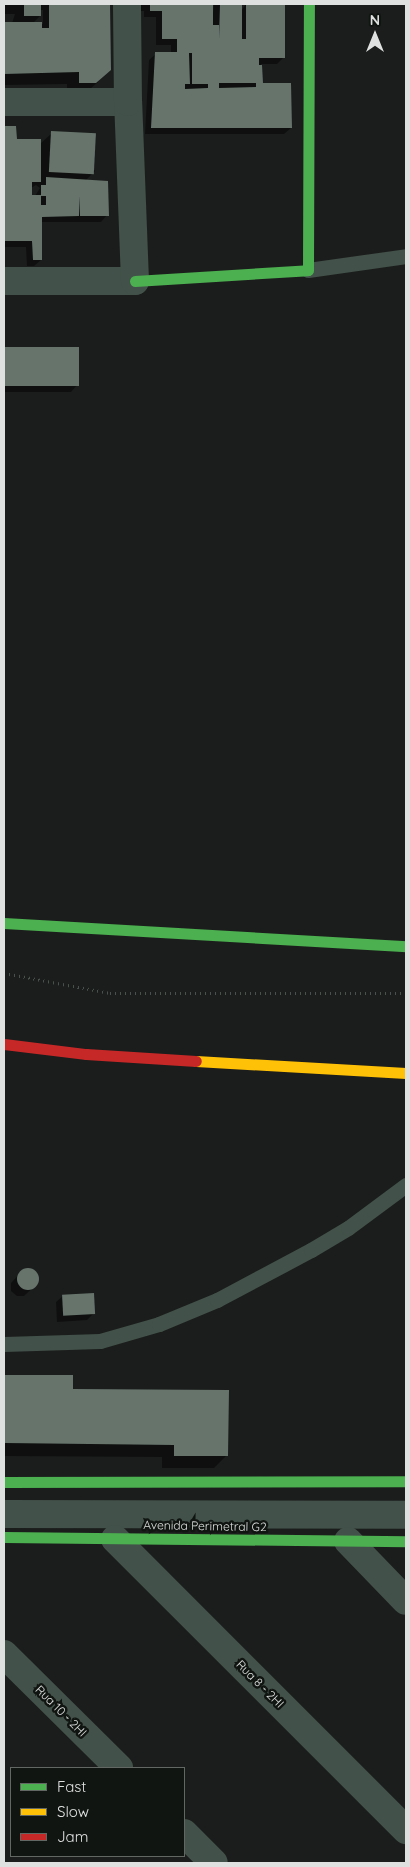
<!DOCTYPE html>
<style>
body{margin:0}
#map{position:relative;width:410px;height:1867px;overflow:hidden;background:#1b1d1c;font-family:Quicksand,sans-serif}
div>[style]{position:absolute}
.shadow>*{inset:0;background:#0007}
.building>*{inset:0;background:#66746c;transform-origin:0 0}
.round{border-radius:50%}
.path>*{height:3px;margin-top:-1.5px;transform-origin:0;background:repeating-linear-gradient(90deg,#48514c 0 1px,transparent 0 5px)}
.lane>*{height:15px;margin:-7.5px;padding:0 7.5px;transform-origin:7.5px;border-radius:7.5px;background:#425149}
.street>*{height:28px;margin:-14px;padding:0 14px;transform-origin:14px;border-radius:14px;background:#425149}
.fast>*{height:11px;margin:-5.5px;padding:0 5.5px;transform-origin:5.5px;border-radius:5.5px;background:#4caf50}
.slow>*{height:11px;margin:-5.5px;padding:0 5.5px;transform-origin:5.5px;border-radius:5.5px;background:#ffc107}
.jam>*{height:11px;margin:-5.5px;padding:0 5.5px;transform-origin:5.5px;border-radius:5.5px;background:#c62828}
span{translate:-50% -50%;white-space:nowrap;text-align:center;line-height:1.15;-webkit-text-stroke:5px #111512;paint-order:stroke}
.street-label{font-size:12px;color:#dee1df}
.frame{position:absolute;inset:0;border:5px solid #dee1df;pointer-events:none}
.legend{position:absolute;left:10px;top:1767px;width:175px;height:90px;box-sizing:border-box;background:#111512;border:1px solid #636764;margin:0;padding:6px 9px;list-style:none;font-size:15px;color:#dee1df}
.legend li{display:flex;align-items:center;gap:10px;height:25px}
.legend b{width:25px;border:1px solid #636764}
.north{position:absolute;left:350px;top:10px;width:50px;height:50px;-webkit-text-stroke:4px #111512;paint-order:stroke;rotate:0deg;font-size:14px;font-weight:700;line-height:20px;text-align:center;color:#dee1df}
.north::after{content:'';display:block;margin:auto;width:18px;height:22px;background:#dee1df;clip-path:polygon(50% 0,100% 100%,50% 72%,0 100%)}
</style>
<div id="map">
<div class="shadow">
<div style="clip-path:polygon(evenodd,4px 4px,108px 4px,108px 41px,98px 82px,83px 95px,67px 95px,67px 84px,4px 85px,4px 23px,12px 23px,15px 14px,4px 14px,4px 4px,40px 10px,43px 10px,43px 24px,32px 24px,40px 16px,40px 10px)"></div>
<div style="clip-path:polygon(139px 4px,211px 4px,212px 23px,214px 4px,241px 4px,241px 11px,246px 4px,285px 4px,284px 57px,277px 64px,261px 64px,261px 84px,291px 128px,284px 134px,145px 134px,149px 60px,156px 54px,171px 54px,171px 45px,156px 45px,156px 17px,144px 17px,144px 11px,139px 11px)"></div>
<div style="clip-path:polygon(evenodd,4px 128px,15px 128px,15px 140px,40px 144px,52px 133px,95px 171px,85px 181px,107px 215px,101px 222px,41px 222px,41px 260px,34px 266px,27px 266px,26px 247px,4px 247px,4px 128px,36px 185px,40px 188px,35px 196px,31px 196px,31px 188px,36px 185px)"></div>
<div style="clip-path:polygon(4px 348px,77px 348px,77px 385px,71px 392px,4px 392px)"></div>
<div style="clip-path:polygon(24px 1269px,38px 1276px,37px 1284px,24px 1296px,17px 1296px,11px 1291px,11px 1283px)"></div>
<div style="clip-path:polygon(63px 1296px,94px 1313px,87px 1320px,57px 1322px,56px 1302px)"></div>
<div style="clip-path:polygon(4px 1376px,72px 1376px,72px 1391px,227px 1455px,214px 1468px,162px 1468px,162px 1457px,4px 1456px)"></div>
</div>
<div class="building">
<div style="left:24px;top:4px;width:17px;height:12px"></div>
<div style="clip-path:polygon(49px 4px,110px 4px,111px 70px,96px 83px,79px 83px,79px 72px,4px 74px,4px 22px,42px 22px,42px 28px,49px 28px)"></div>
<div style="clip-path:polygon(evenodd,150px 4px,213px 4px,213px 25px,219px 25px,219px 39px,220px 4px,242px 4px,242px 39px,246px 39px,246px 4px,285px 4px,285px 58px,259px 58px,259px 65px,262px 65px,263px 83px,291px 83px,292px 128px,151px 128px,155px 52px,177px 52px,177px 39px,162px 39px,162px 11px,150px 11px,150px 4px,189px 53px,192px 53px,192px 84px,208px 84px,208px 88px,185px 89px,185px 84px,190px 84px,189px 53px,150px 4px,219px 83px,256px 83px,256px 87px,219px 88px,219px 83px)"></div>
<div style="clip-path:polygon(evenodd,4px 126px,16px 126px,17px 139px,41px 139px,41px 182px,32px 182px,32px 195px,41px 195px,41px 185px,46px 185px,46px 177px,108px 181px,109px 216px,80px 216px,79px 196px,79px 216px,42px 217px,42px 260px,33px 260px,32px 241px,4px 241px,4px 126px,41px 196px,46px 196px,46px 205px,41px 205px,41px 196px)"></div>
<div style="left:51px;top:131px;width:45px;height:41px;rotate:3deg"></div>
<div style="left:4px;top:347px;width:75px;height:39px"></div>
<div class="round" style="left:17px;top:1268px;width:22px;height:22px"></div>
<div style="left:94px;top:1293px;width:21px;height:32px;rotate:87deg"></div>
<div style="clip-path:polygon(4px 1375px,73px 1375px,73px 1389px,229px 1390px,228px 1456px,174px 1456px,174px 1445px,4px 1443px)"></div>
</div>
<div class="path">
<div style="left:4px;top:973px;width:108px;rotate:10.7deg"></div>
<div style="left:110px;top:993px;width:296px"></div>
</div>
<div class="lane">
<div style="left:308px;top:270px;width:99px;rotate:-8.1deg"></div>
<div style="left:4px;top:1344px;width:96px;rotate:-1.8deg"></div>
<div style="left:100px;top:1341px;width:61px;rotate:-16.1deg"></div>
<div style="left:159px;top:1324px;width:63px;rotate:-22.5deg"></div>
<div style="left:217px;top:1300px;width:106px;rotate:-28deg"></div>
<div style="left:311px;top:1250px;width:43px;rotate:-30.7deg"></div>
<div style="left:348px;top:1228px;width:72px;rotate:-36.6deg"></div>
</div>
<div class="street">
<div style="left:4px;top:102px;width:124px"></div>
<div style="left:4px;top:281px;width:131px"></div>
<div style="left:135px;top:281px;width:179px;rotate:-92.2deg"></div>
<div style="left:128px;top:102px;width:98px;rotate:-90.6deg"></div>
<div style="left:4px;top:1514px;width:402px;rotate:0.1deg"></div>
<div style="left:115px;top:1539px;width:412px;rotate:45deg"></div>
<div style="left:348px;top:1541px;width:83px;rotate:46deg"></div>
<div style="left:4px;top:1654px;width:162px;rotate:44.7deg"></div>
<div style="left:184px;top:1833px;width:42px;rotate:45deg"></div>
</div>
<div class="fast">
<div style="left:135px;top:281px;width:173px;rotate:-3.6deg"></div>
<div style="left:308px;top:270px;width:266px;rotate:-89.8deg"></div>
<div style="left:4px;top:923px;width:403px;rotate:3.3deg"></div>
<div style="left:4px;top:1482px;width:402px;rotate:-0.1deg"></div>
<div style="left:4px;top:1537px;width:402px;rotate:0.6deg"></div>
</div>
<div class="slow">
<div style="left:196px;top:1061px;width:210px;rotate:3.3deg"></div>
</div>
<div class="jam">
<div style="left:4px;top:1044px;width:83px;rotate:7deg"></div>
<div style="left:86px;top:1054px;width:110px;rotate:3.6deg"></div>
</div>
<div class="street-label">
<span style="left:205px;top:1526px;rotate:1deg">Avenida Perimetral G2</span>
<span style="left:260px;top:1684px;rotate:45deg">Rua 8 - 2HI</span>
<span style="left:61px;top:1711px;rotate:45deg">Rua 10 - 2HI</span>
</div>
<div class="frame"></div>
<ul class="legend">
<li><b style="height:6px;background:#4caf50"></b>Fast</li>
<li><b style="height:6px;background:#ffc107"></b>Slow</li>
<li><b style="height:6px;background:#c62828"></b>Jam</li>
</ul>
<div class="north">N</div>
</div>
